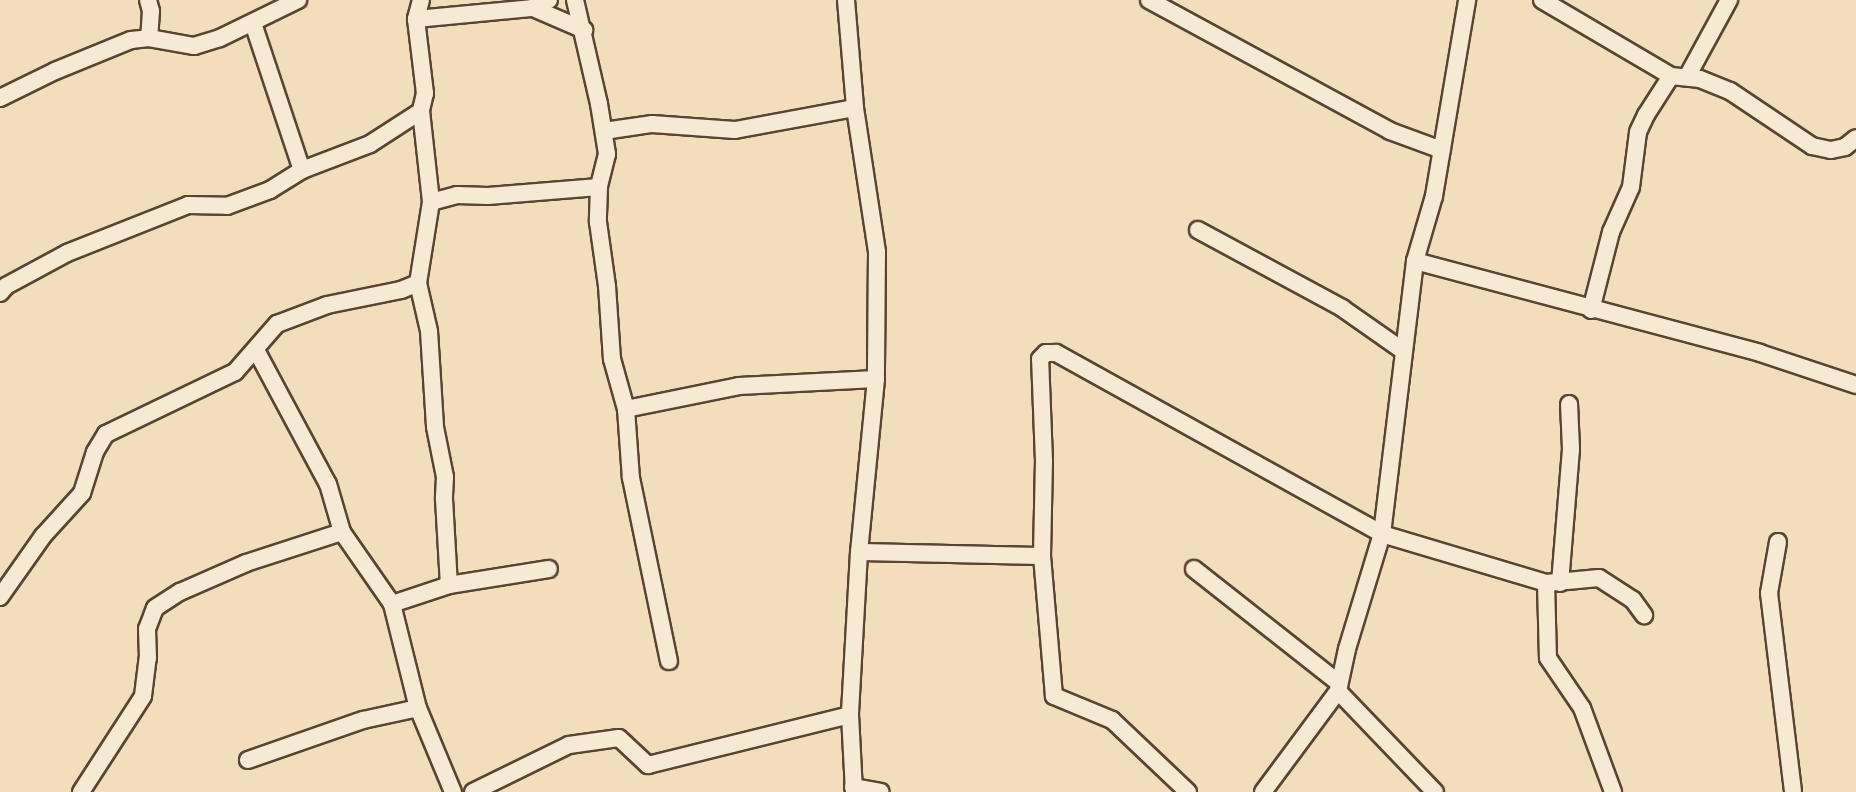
<!DOCTYPE html>
<style>
body{margin:0}
#map{position:relative;width:1856px;height:792px;overflow:hidden;background:#f2debd;font-family:"EB Garamond",serif}
div>[style]{position:absolute}
.roads{filter:drop-shadow(2px 0 #594431) drop-shadow(-2px 0 #594431) drop-shadow(0 2px #594431) drop-shadow(0 -2px #594431)}
.minor>*{height:16px;margin:-8px;padding:0 8px;transform-origin:8px;border-radius:8px;background:#f7ead4}
span{translate:-50% -50%;white-space:nowrap;text-align:center;line-height:1.15;-webkit-text-stroke:4.5px #f7ead4;paint-order:stroke}
</style>
<div id="map">
<div class="roads">
<div class="minor">
<div style="left:148px;top:0;width:11px;rotate:75deg"></div>
<div style="left:151px;top:11px;width:27px;rotate:94deg"></div>
<div style="left:421px;top:0;width:20px;rotate:105deg"></div>
<div style="left:416px;top:19px;width:75px;rotate:83.1deg"></div>
<div style="left:425px;top:93px;width:18px;rotate:103deg"></div>
<div style="left:421px;top:111px;width:92px;rotate:83.7deg"></div>
<div style="left:431px;top:202px;width:82px;rotate:99.1deg"></div>
<div style="left:418px;top:283px;width:49px;rotate:77.1deg"></div>
<div style="left:429px;top:331px;width:96px;rotate:86.4deg"></div>
<div style="left:435px;top:427px;width:51px;rotate:78.7deg"></div>
<div style="left:445px;top:477px;width:22px;rotate:93deg"></div>
<div style="left:444px;top:499px;width:86px;rotate:86.7deg"></div>
<div style="left:575px;top:0;width:107px;rotate:77deg"></div>
<div style="left:599px;top:104px;width:51px;rotate:80.9deg"></div>
<div style="left:607px;top:154px;width:34px;rotate:104deg"></div>
<div style="left:599px;top:187px;width:35px;rotate:92deg"></div>
<div style="left:598px;top:222px;width:65px;rotate:82deg"></div>
<div style="left:607px;top:286px;width:73px;rotate:86.1deg"></div>
<div style="left:612px;top:359px;width:52px;rotate:74.4deg"></div>
<div style="left:626px;top:409px;width:69px;rotate:85.9deg"></div>
<div style="left:631px;top:478px;width:187px;rotate:78.3deg"></div>
<div style="left:846px;top:0;width:108px;rotate:85.2deg"></div>
<div style="left:855px;top:108px;width:146px;rotate:81.3deg"></div>
<div style="left:877px;top:252px;width:127px;rotate:90.5deg"></div>
<div style="left:876px;top:379px;width:174px;rotate:95.6deg"></div>
<div style="left:859px;top:552px;width:163px;rotate:93.2deg"></div>
<div style="left:850px;top:715px;width:77px;rotate:87deg"></div>
<div style="left:1149px;top:0;width:274px;rotate:28.5deg"></div>
<div style="left:1390px;top:131px;width:55px;rotate:20.1deg"></div>
<div style="left:1542px;top:0;width:150px;rotate:30.5deg"></div>
<div style="left:1671px;top:76px;width:29px;rotate:6deg"></div>
<div style="left:1700px;top:79px;width:32px;rotate:22deg"></div>
<div style="left:1730px;top:91px;width:99px;rotate:33.9deg"></div>
<div style="left:1812px;top:146px;width:19px;rotate:12deg"></div>
<div style="left:1831px;top:150px;width:14px;rotate:-12deg"></div>
<div style="left:1845px;top:147px;width:14px;rotate:-39deg"></div>
<div style="left:533px;top:8px;width:56px;rotate:23.3deg"></div>
<div style="left:416px;top:19px;width:118px;rotate:-5.4deg"></div>
<div style="left:533px;top:8px;width:18px;rotate:-27deg"></div>
<div style="left:253px;top:23px;width:155px;rotate:71.6deg"></div>
<div style="left:1687px;top:77px;width:88px;rotate:-61.4deg"></div>
<div style="left:0;top:98px;width:61px;rotate:-26.1deg"></div>
<div style="left:55px;top:71px;width:82px;rotate:-22.2deg"></div>
<div style="left:131px;top:40px;width:18px;rotate:-6deg"></div>
<div style="left:149px;top:38px;width:46px;rotate:10.1deg"></div>
<div style="left:194px;top:46px;width:27px;rotate:-17deg"></div>
<div style="left:220px;top:38px;width:87px;rotate:-26deg"></div>
<div style="left:604px;top:131px;width:49px;rotate:-8.3deg"></div>
<div style="left:652px;top:124px;width:83px;rotate:4.1deg"></div>
<div style="left:735px;top:130px;width:122px;rotate:-10.4deg"></div>
<div style="left:431px;top:202px;width:27px;rotate:-15deg"></div>
<div style="left:457px;top:195px;width:31px;rotate:2deg"></div>
<div style="left:488px;top:196px;width:111px;rotate:-4.6deg"></div>
<div style="left:1198px;top:230px;width:164px;rotate:28.4deg"></div>
<div style="left:1342px;top:308px;width:73px;rotate:35deg"></div>
<div style="left:1415px;top:261px;width:357px;rotate:14.9deg"></div>
<div style="left:1760px;top:353px;width:101px;rotate:18.4deg"></div>
<div style="left:0;top:293px;width:9px;rotate:-49deg"></div>
<div style="left:6px;top:286px;width:69px;rotate:-28.4deg"></div>
<div style="left:67px;top:253px;width:130px;rotate:-21.6deg"></div>
<div style="left:188px;top:205px;width:39px;rotate:1deg"></div>
<div style="left:227px;top:206px;width:46px;rotate:-20.4deg"></div>
<div style="left:270px;top:190px;width:38px;rotate:-32deg"></div>
<div style="left:302px;top:170px;width:73px;rotate:-20.9deg"></div>
<div style="left:370px;top:144px;width:61px;rotate:-32.9deg"></div>
<div style="left:1591px;top:310px;width:81px;rotate:-75.6deg"></div>
<div style="left:1611px;top:232px;width:49px;rotate:-66deg"></div>
<div style="left:1631px;top:187px;width:55px;rotate:-82.7deg"></div>
<div style="left:1638px;top:132px;width:19px;rotate:-65deg"></div>
<div style="left:1646px;top:115px;width:46px;rotate:-57.3deg"></div>
<div style="left:256px;top:350px;width:152px;rotate:61.8deg"></div>
<div style="left:328px;top:484px;width:50px;rotate:73.7deg"></div>
<div style="left:342px;top:532px;width:88px;rotate:55.2deg"></div>
<div style="left:392px;top:604px;width:107px;rotate:76deg"></div>
<div style="left:418px;top:708px;width:91px;rotate:67.4deg"></div>
<div style="left:626px;top:409px;width:115px;rotate:-11.5deg"></div>
<div style="left:739px;top:386px;width:137px;rotate:-2.9deg"></div>
<div style="left:1778px;top:542px;width:52px;rotate:100deg"></div>
<div style="left:1769px;top:593px;width:200px;rotate:83.1deg"></div>
<div style="left:859px;top:552px;width:183px;rotate:1.3deg"></div>
<div style="left:1194px;top:569px;width:184px;rotate:38.2deg"></div>
<div style="left:1546px;top:583px;width:75px;rotate:88.5deg"></div>
<div style="left:1548px;top:658px;width:60px;rotate:55.8deg"></div>
<div style="left:1582px;top:708px;width:90px;rotate:69.7deg"></div>
<div style="left:1560px;top:583px;width:134px;rotate:-85.3deg"></div>
<div style="left:1571px;top:449px;width:45px;rotate:-92.5deg"></div>
<div style="left:0;top:597px;width:75px;rotate:-54.8deg"></div>
<div style="left:43px;top:536px;width:58px;rotate:-47.8deg"></div>
<div style="left:82px;top:493px;width:43px;rotate:-72.4deg"></div>
<div style="left:95px;top:452px;width:21px;rotate:-59deg"></div>
<div style="left:106px;top:434px;width:143px;rotate:-25.7deg"></div>
<div style="left:235px;top:372px;width:64px;rotate:-48.8deg"></div>
<div style="left:277px;top:324px;width:53px;rotate:-20.8deg"></div>
<div style="left:327px;top:305px;width:76px;rotate:-11.5deg"></div>
<div style="left:401px;top:290px;width:18px;rotate:-22deg"></div>
<div style="left:392px;top:604px;width:60px;rotate:-18.4deg"></div>
<div style="left:449px;top:585px;width:101px;rotate:-9.1deg"></div>
<div style="left:1338px;top:691px;width:140px;rotate:46.2deg"></div>
<div style="left:248px;top:760px;width:122px;rotate:-19.2deg"></div>
<div style="left:363px;top:720px;width:56px;rotate:-12.3deg"></div>
<div style="left:853px;top:787px;width:28px;rotate:10deg"></div>
<div style="left:81px;top:792px;width:114px;rotate:-57.1deg"></div>
<div style="left:143px;top:696px;width:38px;rotate:-83deg"></div>
<div style="left:148px;top:658px;width:29px;rotate:-92deg"></div>
<div style="left:147px;top:629px;width:22px;rotate:-69deg"></div>
<div style="left:155px;top:608px;width:30px;rotate:-33deg"></div>
<div style="left:180px;top:592px;width:72px;rotate:-23.7deg"></div>
<div style="left:246px;top:563px;width:101px;rotate:-17.9deg"></div>
<div style="left:473px;top:792px;width:107px;rotate:-26.1deg"></div>
<div style="left:569px;top:745px;width:50px;rotate:-8deg"></div>
<div style="left:619px;top:738px;width:40px;rotate:43deg"></div>
<div style="left:648px;top:765px;width:208px;rotate:-13.9deg"></div>
<div style="left:1188px;top:792px;width:105px;rotate:-136.5deg"></div>
<div style="left:1112px;top:720px;width:63px;rotate:-157.5deg"></div>
<div style="left:1054px;top:696px;width:141px;rotate:-94.9deg"></div>
<div style="left:1042px;top:556px;width:95px;rotate:-88.8deg"></div>
<div style="left:1044px;top:461px;width:102px;rotate:-92.2deg"></div>
<div style="left:1040px;top:359px;width:8px;rotate:-45deg"></div>
<div style="left:1046px;top:353px;width:10px"></div>
<div style="left:1056px;top:353px;width:373px;rotate:29deg"></div>
<div style="left:1382px;top:534px;width:171px;rotate:16.6deg"></div>
<div style="left:1546px;top:583px;width:53px;rotate:-5.4deg"></div>
<div style="left:1599px;top:578px;width:40px;rotate:32.9deg"></div>
<div style="left:1633px;top:600px;width:19px;rotate:54deg"></div>
<div style="left:1263px;top:792px;width:126px;rotate:-53.4deg"></div>
<div style="left:1338px;top:691px;width:43px;rotate:-77.9deg"></div>
<div style="left:1347px;top:649px;width:120px;rotate:-73.1deg"></div>
<div style="left:1382px;top:534px;width:275px;rotate:-83.1deg"></div>
<div style="left:1415px;top:261px;width:68px;rotate:-73.7deg"></div>
<div style="left:1434px;top:196px;width:199px;rotate:-80.4deg"></div>
</div>
</div>
</div>
